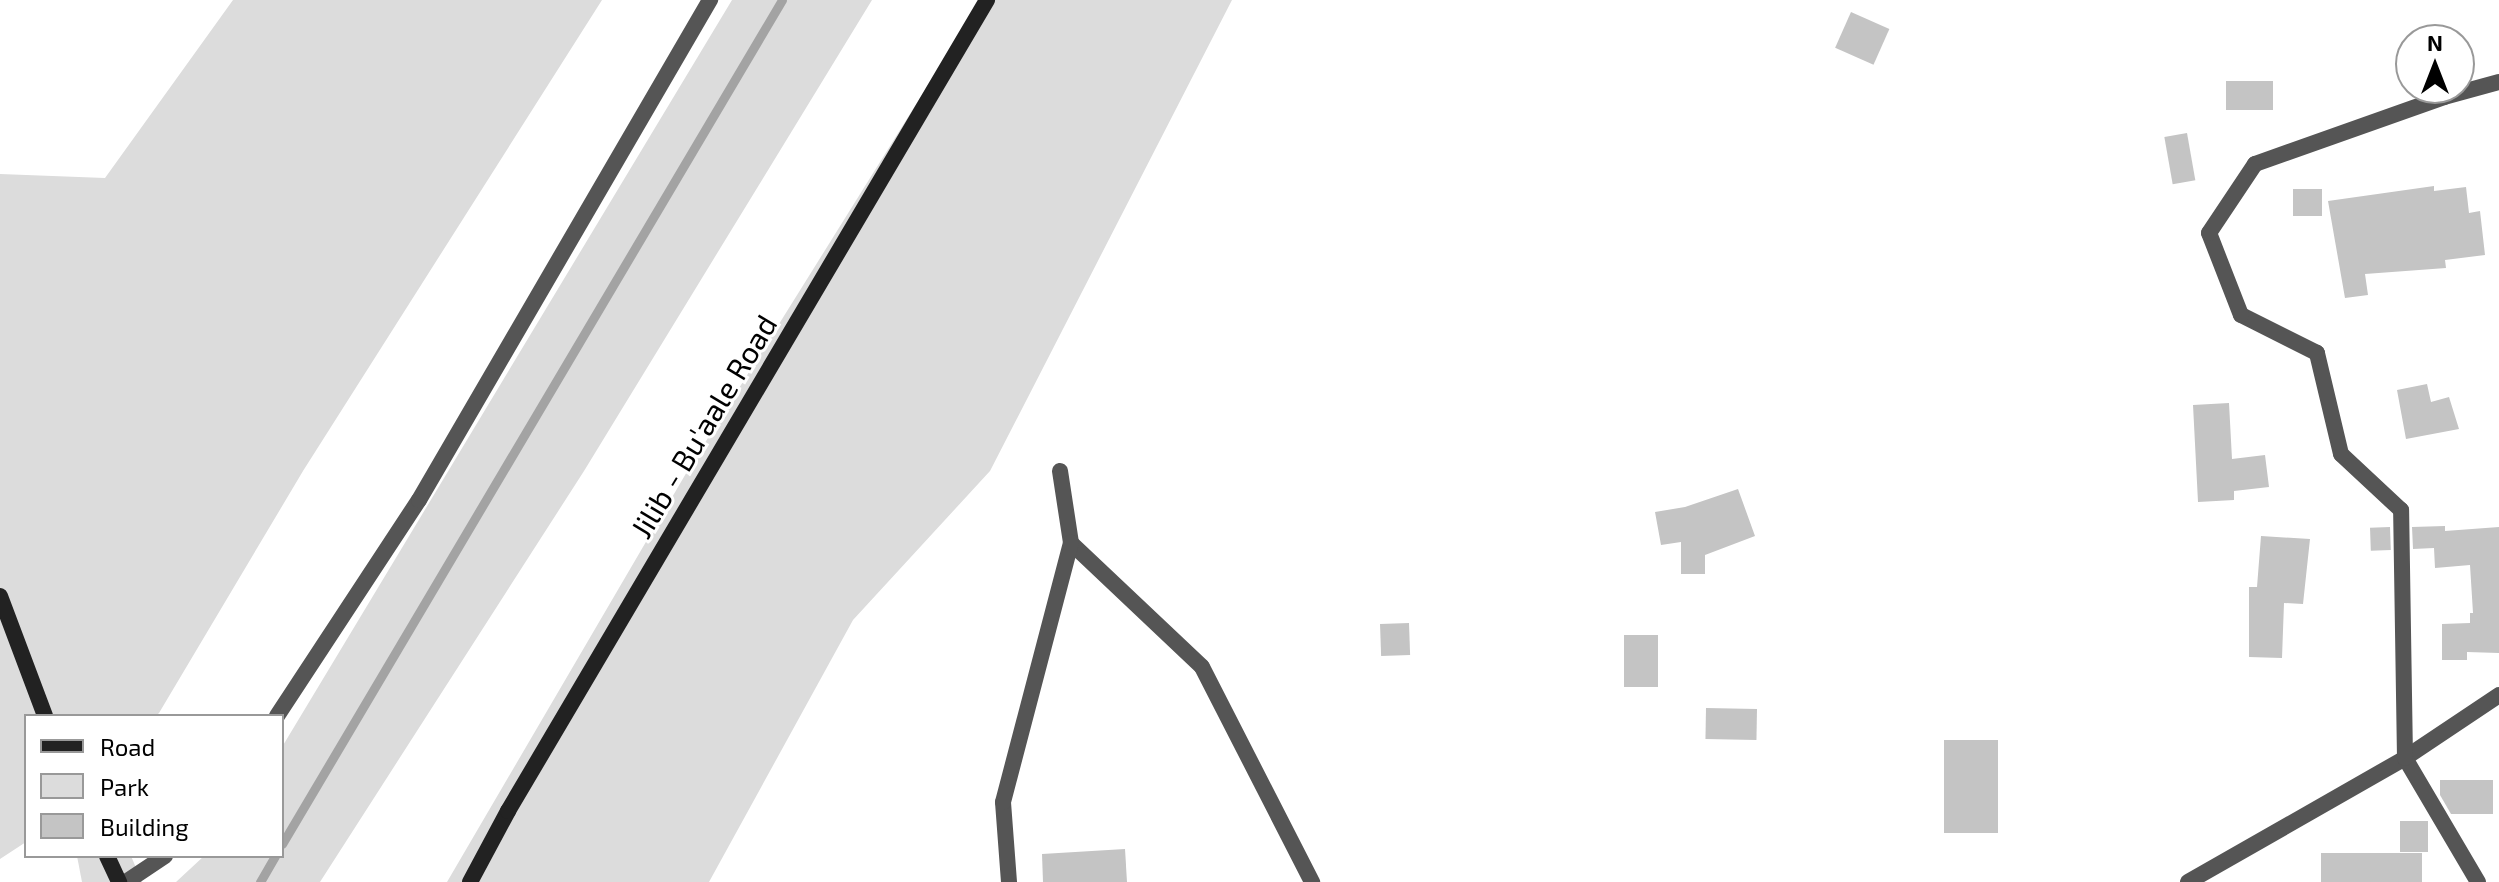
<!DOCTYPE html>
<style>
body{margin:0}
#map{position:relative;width:2499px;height:882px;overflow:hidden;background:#fff;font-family:"Exo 2",sans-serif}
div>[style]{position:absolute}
.green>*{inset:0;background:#dcdcdc}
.stream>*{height:9px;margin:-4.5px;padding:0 4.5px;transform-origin:4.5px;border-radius:4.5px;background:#a3a3a3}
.building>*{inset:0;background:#c4c4c4;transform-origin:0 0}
.street>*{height:16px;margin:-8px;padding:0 8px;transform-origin:8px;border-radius:8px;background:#555}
.secondary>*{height:16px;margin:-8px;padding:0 8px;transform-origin:8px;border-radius:8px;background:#222}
span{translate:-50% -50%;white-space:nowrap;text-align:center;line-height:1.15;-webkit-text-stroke:6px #fff;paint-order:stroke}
.street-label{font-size:30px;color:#000}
.legend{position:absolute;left:24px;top:714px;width:260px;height:144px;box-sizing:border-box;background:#fff;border:2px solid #999;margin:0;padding:10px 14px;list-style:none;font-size:24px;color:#000}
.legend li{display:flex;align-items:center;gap:16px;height:40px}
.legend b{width:40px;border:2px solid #999}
.north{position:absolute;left:2395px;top:24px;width:80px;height:80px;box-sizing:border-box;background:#fff;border:2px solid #999;border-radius:50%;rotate:0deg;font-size:22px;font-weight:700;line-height:32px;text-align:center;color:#000}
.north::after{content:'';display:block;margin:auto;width:28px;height:36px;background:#000;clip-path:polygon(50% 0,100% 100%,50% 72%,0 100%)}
</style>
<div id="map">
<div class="green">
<div style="clip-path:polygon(233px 0,602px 0,303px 471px,159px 713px,156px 716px,26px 716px,26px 842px,0 859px,0 174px,105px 178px)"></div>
<div style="clip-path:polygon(732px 0,872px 0,584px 471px,320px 882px,176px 882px,204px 856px,282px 856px,282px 747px)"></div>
<div style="clip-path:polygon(981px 0,1232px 0,990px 471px,853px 620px,709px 882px,447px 882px,688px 470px)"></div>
<div style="clip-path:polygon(77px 856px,131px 856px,142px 882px,82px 882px)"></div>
</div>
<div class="stream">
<div style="left:282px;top:844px;width:981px;rotate:-59.36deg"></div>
<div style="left:260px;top:882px;width:30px;rotate:-60deg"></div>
</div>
<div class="building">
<div style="left:1851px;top:12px;width:42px;height:39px;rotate:24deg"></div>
<div style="left:2226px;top:81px;width:47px;height:29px"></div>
<div style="left:2187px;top:133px;width:48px;height:23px;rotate:80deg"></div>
<div style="clip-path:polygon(2434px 186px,2434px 191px,2466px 187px,2469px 213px,2480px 211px,2485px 255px,2445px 260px,2446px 268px,2365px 274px,2368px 295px,2345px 298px,2328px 201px)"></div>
<div style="left:2293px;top:189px;width:29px;height:27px"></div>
<div style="clip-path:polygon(2427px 384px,2431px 402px,2449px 397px,2459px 429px,2406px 439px,2397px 390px)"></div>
<div style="clip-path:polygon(2229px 403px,2232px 459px,2265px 455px,2269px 487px,2234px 491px,2234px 500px,2198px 502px,2193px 405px)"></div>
<div style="clip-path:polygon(1738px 489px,1755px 536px,1705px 555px,1705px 574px,1681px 574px,1681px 542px,1661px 545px,1655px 512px,1685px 507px)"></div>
<div style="clip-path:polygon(2445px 526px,2445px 531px,2499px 527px,2499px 653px,2467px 652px,2467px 660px,2442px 660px,2442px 624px,2470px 623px,2470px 613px,2473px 613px,2470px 565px,2435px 568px,2434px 548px,2413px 549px,2412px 527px)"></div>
<div style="left:2390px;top:527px;width:23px;height:20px;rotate:88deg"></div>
<div style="clip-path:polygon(2261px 536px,2310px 539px,2303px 604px,2284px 603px,2282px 658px,2249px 657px,2249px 587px,2257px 587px)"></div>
<div style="left:1409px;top:623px;width:32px;height:29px;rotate:88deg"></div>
<div style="left:1624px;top:635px;width:34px;height:52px"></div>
<div style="left:1706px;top:708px;width:51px;height:31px;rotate:1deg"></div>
<div style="left:1944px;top:740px;width:54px;height:93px"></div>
<div style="clip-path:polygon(2440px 780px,2493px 780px,2493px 814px,2451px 814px,2440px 795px)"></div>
<div style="left:2400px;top:821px;width:28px;height:31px"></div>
<div style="clip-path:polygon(1125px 849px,1127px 882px,1043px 882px,1042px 854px)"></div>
<div style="left:2321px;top:853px;width:101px;height:29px"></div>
</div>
<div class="street">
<div style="left:1060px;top:471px;width:73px;rotate:81.3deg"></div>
<div style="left:1071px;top:543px;width:180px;rotate:43.4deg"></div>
<div style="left:1202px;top:667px;width:242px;rotate:62.9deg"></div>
<div style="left:277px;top:716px;width:258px;rotate:-56.7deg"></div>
<div style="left:419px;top:500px;width:579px;rotate:-59.8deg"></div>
<div style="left:126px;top:882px;width:47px;rotate:-33.7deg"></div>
<div style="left:1009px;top:882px;width:80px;rotate:-94.3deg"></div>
<div style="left:1003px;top:802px;width:268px;rotate:-75.3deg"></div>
<div style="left:2188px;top:882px;width:250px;rotate:-29.7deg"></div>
<div style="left:2405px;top:758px;width:113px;rotate:-33.8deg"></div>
<div style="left:2478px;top:882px;width:144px;rotate:-120.5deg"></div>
<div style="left:2405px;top:758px;width:248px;rotate:-90.9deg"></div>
<div style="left:2401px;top:510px;width:82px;rotate:-137deg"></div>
<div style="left:2341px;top:454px;width:104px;rotate:-103.4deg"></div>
<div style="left:2317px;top:353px;width:85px;rotate:-153.4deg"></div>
<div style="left:2241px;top:315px;width:88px;rotate:-111.3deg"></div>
<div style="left:2209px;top:233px;width:83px;rotate:-56.3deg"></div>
<div style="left:2255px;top:164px;width:201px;rotate:-19.5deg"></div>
<div style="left:2444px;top:97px;width:57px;rotate:-15.3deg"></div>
</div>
<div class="secondary">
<div style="left:0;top:596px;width:128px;rotate:69.4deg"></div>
<div style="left:107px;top:856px;width:29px;rotate:65deg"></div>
<div style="left:470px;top:882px;width:81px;rotate:-61.8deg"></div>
<div style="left:508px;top:811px;width:942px;rotate:-59.43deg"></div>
</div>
<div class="street-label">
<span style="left:703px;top:426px;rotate:-59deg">Jilib - Bu'aale Road</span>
</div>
<ul class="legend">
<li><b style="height:10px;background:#222"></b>Road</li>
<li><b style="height:22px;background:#dcdcdc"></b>Park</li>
<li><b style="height:22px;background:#c4c4c4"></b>Building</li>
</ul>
<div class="north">N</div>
</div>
